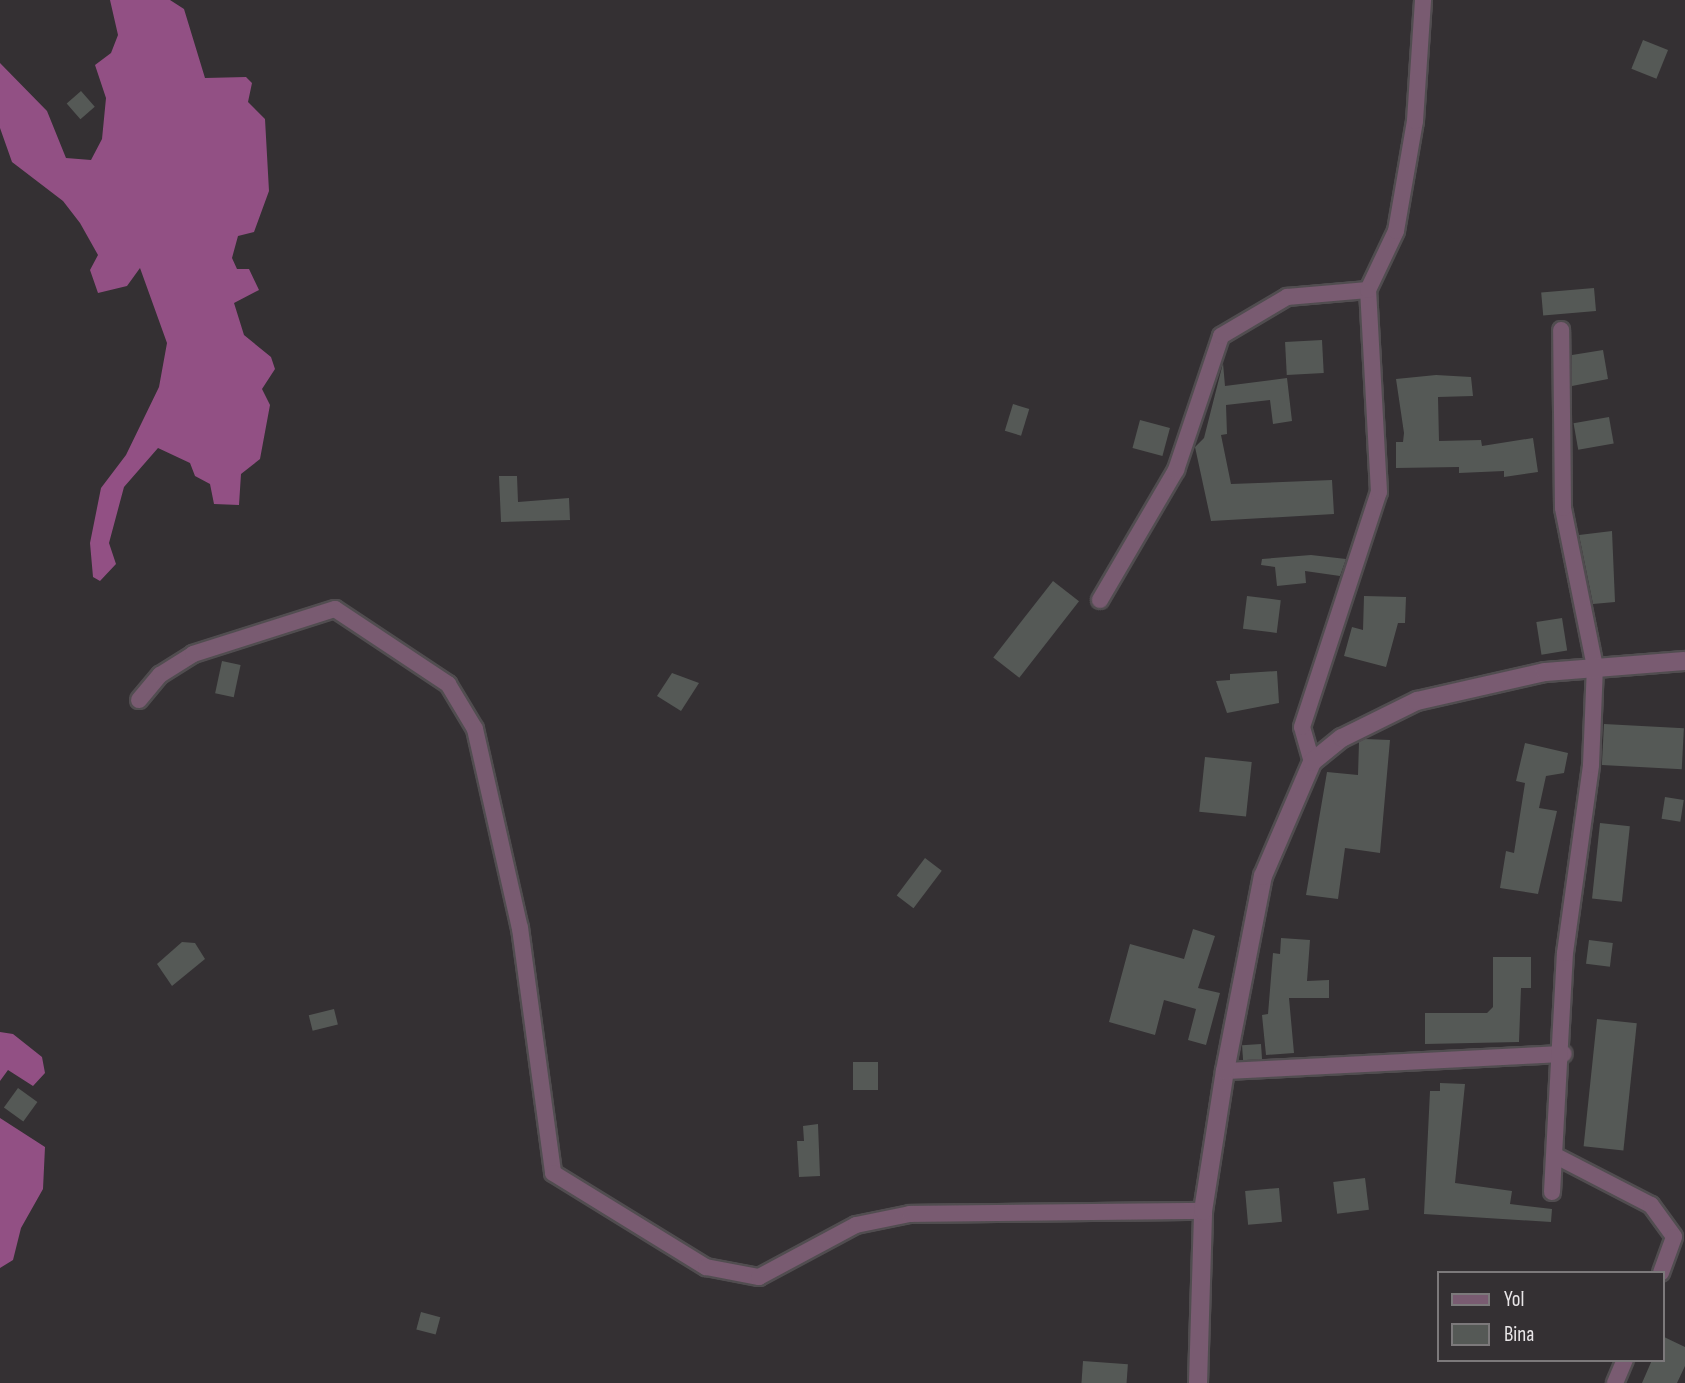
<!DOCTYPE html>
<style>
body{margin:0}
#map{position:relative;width:1685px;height:1383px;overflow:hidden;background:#343033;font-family:"Sofia Sans Condensed",sans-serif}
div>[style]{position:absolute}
.forest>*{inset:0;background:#925084}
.building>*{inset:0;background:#555956;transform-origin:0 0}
.roads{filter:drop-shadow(2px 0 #514d50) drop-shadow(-2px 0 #514d50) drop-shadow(0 2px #514d50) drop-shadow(0 -2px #514d50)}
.minor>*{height:16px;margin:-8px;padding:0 8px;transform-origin:8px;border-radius:8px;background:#795b71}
.tertiary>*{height:18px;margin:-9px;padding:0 9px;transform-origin:9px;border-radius:9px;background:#795b71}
span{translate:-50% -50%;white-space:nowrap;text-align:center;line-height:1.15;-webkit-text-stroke:5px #343033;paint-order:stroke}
.legend{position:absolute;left:1437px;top:1271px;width:228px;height:91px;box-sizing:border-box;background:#343033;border:2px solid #7c797b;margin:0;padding:9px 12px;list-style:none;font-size:21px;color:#e9e6e8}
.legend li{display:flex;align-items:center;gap:14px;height:35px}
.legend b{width:35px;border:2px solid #7c797b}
</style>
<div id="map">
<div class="forest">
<div style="clip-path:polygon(110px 0,170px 0,184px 9px,205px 78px,246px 77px,252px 83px,248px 102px,265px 119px,269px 191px,254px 232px,238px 236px,232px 258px,237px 269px,249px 269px,259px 290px,234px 303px,244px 335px,271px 357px,275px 369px,262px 389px,270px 405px,260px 459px,241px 474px,239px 505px,214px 504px,210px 484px,195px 476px,190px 463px,158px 448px,124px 487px,109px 543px,116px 564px,100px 581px,93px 577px,90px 543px,101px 488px,126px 455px,159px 387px,167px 343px,140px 268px,127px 286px,98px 293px,90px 270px,98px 255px,80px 223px,63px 201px,12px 162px,0 128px,0 63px,47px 111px,66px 158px,91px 160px,102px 139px,106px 98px,95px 65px,111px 53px,118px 35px)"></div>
<div style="clip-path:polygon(0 1032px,13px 1034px,42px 1057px,45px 1073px,33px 1086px,8px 1070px,0 1081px)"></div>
<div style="clip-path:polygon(0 1118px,45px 1147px,43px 1189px,21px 1228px,13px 1260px,0 1268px)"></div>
</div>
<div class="building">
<div style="left:1643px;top:40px;width:27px;height:31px;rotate:22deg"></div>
<div style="left:81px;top:91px;width:21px;height:19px;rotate:49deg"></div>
<div style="left:1594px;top:288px;width:23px;height:53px;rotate:85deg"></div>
<div style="left:1322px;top:340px;width:33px;height:37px;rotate:87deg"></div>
<div style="clip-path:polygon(1603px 350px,1608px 379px,1572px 386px,1572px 355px)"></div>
<div style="clip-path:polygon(1223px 363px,1225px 386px,1287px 378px,1292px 421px,1273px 424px,1270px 400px,1226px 405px,1227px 434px,1221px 435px,1231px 484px,1332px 480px,1334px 514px,1211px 521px,1195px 447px,1204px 438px)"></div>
<div style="clip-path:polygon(1436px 375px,1471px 377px,1473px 396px,1438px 397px,1439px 441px,1481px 440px,1482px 446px,1533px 438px,1538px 472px,1504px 477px,1504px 471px,1459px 473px,1459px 467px,1396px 468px,1396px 442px,1403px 442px,1404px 433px,1396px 379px)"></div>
<div style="left:1013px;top:404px;width:17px;height:28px;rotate:17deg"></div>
<div style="left:1609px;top:417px;width:27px;height:36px;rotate:80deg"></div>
<div style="left:1140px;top:420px;width:31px;height:29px;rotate:15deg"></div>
<div style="clip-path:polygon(499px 476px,517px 476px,518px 502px,569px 498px,570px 520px,501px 522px)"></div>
<div style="clip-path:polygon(1612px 531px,1615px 602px,1593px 604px,1579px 535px)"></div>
<div style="clip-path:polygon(1311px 555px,1346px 559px,1340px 576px,1305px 571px,1306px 583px,1277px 586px,1275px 567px,1261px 565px,1262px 559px)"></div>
<div style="left:1053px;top:581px;width:33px;height:97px;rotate:38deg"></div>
<div style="left:1247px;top:596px;width:34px;height:33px;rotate:7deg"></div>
<div style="clip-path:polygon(1364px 596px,1406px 597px,1405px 623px,1398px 623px,1386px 667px,1344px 656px,1352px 627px,1363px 630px)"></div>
<div style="left:1562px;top:618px;width:33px;height:26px;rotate:81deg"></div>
<div style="left:222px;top:661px;width:19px;height:33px;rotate:12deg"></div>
<div style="clip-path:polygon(1277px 671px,1279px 703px,1227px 713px,1216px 681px,1230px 680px,1230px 674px)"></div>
<div style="clip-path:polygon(672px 673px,699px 683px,681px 711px,657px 696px)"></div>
<div style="left:1604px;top:724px;width:80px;height:41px;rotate:3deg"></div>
<div style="clip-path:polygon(1365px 739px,1390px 740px,1380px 853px,1345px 848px,1338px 899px,1306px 895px,1327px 772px,1358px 775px,1359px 742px)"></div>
<div style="clip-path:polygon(1525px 743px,1568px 753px,1564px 773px,1546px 776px,1539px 808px,1557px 811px,1538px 894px,1500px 888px,1506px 851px,1514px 853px,1525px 783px,1516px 781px)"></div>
<div style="left:1205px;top:757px;width:47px;height:55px;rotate:6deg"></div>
<div style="left:1665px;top:797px;width:19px;height:22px;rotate:9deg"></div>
<div style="left:1600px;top:823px;width:30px;height:76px;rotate:6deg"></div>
<div style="left:925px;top:858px;width:21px;height:47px;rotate:37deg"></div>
<div style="clip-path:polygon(1193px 929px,1215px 936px,1198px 988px,1220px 993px,1206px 1045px,1188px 1040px,1196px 1009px,1164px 1000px,1155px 1035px,1109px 1022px,1130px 944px,1184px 959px)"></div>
<div style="clip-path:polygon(1281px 938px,1310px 940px,1307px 981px,1329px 980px,1329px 998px,1289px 998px,1294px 1053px,1266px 1055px,1262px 1015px,1268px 1014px,1273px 953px,1280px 954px)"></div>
<div style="left:1589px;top:940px;width:24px;height:24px;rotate:7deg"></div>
<div style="clip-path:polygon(182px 942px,195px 943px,205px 959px,172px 986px,157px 964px)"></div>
<div style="clip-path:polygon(1493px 957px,1531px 957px,1531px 988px,1521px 988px,1519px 1042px,1425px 1044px,1425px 1013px,1487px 1013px,1493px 1007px)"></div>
<div style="left:334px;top:1009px;width:16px;height:26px;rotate:76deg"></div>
<div style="left:1597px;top:1019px;width:40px;height:128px;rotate:6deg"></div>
<div style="left:1261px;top:1044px;width:15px;height:19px;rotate:86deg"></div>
<div style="left:853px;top:1062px;width:25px;height:28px"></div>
<div style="clip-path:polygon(1440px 1083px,1465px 1084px,1455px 1183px,1512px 1191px,1510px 1204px,1552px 1209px,1551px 1222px,1424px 1214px,1430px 1091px,1440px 1091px)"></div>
<div style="left:18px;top:1088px;width:24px;height:24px;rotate:36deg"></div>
<div style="clip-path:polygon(818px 1124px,820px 1176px,799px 1177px,797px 1141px,804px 1141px,803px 1126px)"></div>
<div style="left:1365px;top:1178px;width:32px;height:32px;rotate:83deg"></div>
<div style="left:1279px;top:1188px;width:34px;height:34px;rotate:85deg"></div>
<div style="left:421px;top:1312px;width:20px;height:18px;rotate:15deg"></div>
<div style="clip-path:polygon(1662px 1336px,1685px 1347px,1685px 1366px,1677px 1383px,1642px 1383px,1652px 1360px,1662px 1360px)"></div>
<div style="left:1083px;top:1361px;width:45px;height:22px;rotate:4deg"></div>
</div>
<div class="roads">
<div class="minor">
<div style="left:1100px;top:600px;width:151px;rotate:-59.7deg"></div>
<div style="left:1176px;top:470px;width:141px;rotate:-71.4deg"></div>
<div style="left:1221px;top:336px;width:77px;rotate:-30.6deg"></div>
<div style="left:1287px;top:297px;width:81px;rotate:-4.9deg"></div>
<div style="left:139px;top:700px;width:33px;rotate:-50deg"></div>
<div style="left:160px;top:675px;width:39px;rotate:-32deg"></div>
<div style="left:193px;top:654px;width:149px;rotate:-17.6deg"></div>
<div style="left:335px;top:609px;width:136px;rotate:33.6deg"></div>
<div style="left:448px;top:684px;width:52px;rotate:59deg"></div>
<div style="left:475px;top:729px;width:204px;rotate:77.3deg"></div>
<div style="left:520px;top:928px;width:247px;rotate:82.3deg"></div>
<div style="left:553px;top:1173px;width:180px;rotate:31.6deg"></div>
<div style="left:706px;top:1267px;width:54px;rotate:10.7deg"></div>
<div style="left:759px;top:1277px;width:110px;rotate:-28.2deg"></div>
<div style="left:856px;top:1225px;width:55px;rotate:-11.5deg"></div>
<div style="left:910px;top:1214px;width:293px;rotate:-0.6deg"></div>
<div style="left:1312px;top:762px;width:36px;rotate:-106deg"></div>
<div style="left:1302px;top:727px;width:247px;rotate:-71.9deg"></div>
<div style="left:1379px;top:492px;width:202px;rotate:-93.1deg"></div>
<div style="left:1368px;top:290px;width:65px;rotate:-64.6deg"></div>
<div style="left:1396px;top:231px;width:112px;rotate:-80.2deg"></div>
<div style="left:1415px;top:121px;width:121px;rotate:-86.2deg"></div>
<div style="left:1225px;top:1071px;width:339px;rotate:-2.9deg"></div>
<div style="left:1556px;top:1156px;width:107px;rotate:27.3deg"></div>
<div style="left:1651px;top:1205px;width:39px;rotate:54deg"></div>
<div style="left:1674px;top:1237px;width:38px;rotate:110deg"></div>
<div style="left:1552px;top:1192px;width:239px;rotate:-86.9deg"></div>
<div style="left:1565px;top:953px;width:190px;rotate:-82.1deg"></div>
<div style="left:1591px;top:765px;width:98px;rotate:-87.7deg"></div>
<div style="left:1595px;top:667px;width:162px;rotate:-101.4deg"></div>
<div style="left:1563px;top:508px;width:178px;rotate:-90.6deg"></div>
<div style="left:1615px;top:1383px;width:25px;rotate:-67deg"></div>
</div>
<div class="tertiary">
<div style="left:1198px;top:1383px;width:172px;rotate:-88.3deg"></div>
<div style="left:1203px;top:1211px;width:142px;rotate:-81.1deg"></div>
<div style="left:1225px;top:1071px;width:199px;rotate:-79deg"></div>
<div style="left:1263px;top:876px;width:124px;rotate:-66.7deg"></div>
<div style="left:1312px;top:762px;width:38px;rotate:-39deg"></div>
<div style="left:1342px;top:738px;width:84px;rotate:-26.3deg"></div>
<div style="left:1417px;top:701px;width:131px;rotate:-12.8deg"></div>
<div style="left:1545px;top:672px;width:140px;rotate:-4.5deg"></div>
</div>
</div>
<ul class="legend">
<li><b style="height:9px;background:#795b71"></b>Yol</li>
<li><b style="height:19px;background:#555956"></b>Bina</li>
</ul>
</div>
